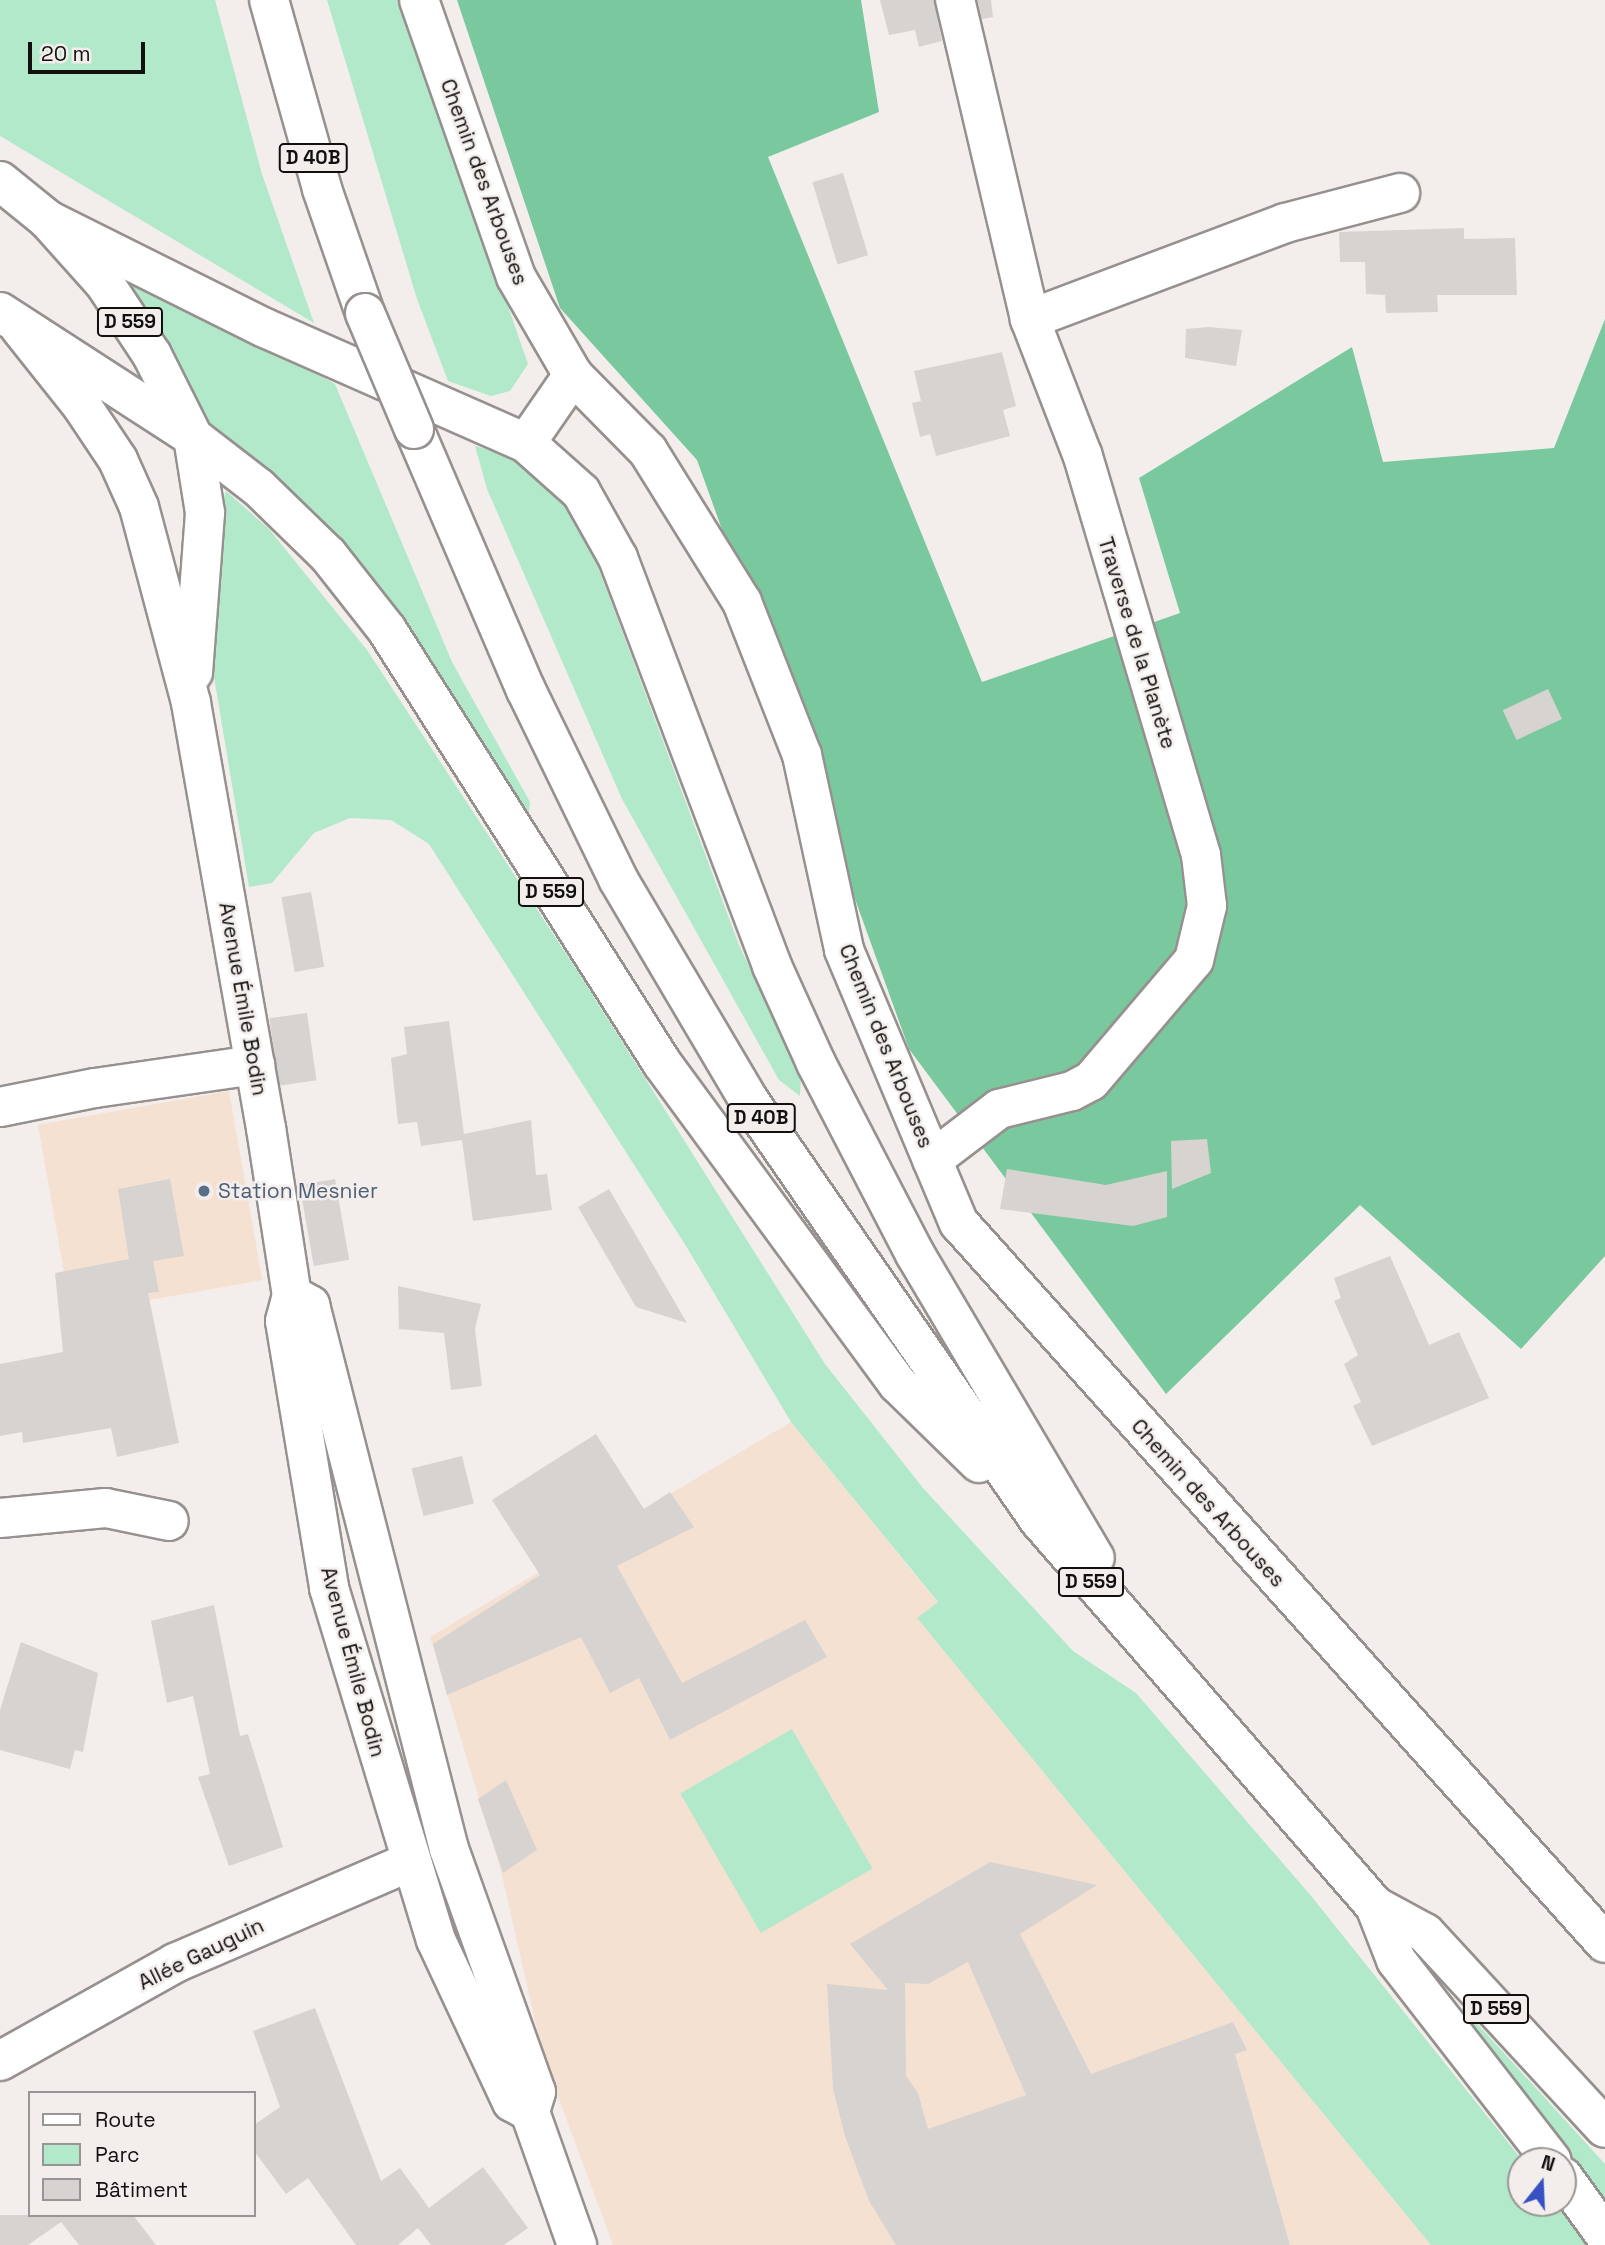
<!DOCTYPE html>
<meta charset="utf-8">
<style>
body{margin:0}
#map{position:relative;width:1605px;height:2245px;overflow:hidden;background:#f3eeec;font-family:"Space Grotesk",sans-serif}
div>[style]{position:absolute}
.commercial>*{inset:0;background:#f5e1d2;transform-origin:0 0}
.green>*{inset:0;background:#b2e9ca;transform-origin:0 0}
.forest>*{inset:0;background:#7ac89e}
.building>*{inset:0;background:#d7d3d0;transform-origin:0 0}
.roads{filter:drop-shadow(2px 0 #96918f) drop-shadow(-2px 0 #96918f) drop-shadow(0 2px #96918f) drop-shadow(0 -2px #96918f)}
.street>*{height:38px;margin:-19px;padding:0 19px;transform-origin:19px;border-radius:19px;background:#fff}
.secondary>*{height:38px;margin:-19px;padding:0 19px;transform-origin:19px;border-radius:19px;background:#fff}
.primary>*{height:38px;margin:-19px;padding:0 19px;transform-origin:19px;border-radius:19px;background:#fff}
.bridges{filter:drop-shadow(2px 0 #96918f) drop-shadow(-2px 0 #96918f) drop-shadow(0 2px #96918f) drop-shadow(0 -2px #96918f)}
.primary-bridge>*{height:38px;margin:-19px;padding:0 19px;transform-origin:19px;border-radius:19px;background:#fff}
.dots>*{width:19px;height:19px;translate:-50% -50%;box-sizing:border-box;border:4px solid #f3eeec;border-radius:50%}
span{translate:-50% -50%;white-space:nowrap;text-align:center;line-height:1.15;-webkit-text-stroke:5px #f3eeec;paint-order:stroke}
.shield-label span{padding:2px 5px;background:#f3eeec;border:2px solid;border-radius:5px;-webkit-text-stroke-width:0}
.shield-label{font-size:19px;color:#11100f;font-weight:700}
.street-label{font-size:21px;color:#11100f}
.service-label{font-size:21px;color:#4e5e75}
.left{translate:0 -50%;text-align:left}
.legend{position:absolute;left:28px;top:2091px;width:228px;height:126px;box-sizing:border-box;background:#f3eeec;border:2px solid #999594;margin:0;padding:9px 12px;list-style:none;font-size:21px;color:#11100f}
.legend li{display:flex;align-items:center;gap:14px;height:35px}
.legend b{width:35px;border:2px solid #999594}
.north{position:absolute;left:1507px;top:2147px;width:70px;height:70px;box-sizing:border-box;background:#f3eeec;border:2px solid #999594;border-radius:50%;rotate:18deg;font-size:19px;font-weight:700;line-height:28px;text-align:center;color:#11100f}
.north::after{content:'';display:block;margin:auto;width:24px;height:32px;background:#3751c3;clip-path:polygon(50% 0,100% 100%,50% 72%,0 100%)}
.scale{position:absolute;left:28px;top:42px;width:117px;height:32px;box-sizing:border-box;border:4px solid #11100f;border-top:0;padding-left:9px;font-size:21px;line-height:24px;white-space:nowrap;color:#11100f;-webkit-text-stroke:5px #f3eeec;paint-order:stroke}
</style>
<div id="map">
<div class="commercial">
<div style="left:229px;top:1091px;width:192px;height:194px;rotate:80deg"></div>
<div style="clip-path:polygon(791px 1422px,938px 1603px,917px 1618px,1431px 2245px,613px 2245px,543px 2056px,501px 1871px,430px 1637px)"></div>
</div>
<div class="green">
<div style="clip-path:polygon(0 0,215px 0,262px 174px,314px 323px,0 136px)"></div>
<div style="clip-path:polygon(327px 0,402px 0,528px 364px,510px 391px,491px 396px,448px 381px,417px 299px)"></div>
<div style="clip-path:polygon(114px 266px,335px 384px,452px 662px,530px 802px,529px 812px,511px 802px,340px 550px,301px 501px,201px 421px)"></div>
<div style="clip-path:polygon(475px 446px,504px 454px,532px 472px,581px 521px,739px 945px,801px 1075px,800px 1096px,779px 1080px,622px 799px,487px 489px)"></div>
<div style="clip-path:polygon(226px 491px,269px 529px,367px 650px,580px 975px,825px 1364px,923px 1488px,1073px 1651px,1136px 1693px,1312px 1897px,1523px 2161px,1521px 2203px,1556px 2203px,1586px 2245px,1431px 2245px,917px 1618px,938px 1602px,791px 1422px,686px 1246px,429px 844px,391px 820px,350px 818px,314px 833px,272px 883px,249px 887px,213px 671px,216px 519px)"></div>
<div style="left:792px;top:1729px;width:161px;height:129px;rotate:60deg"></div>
<div style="clip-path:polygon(1462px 2007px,1605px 2164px,1605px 2207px,1463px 2014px)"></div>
</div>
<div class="forest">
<div style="clip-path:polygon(457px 0,861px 0,879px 112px,768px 157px,982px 682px,1180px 613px,1139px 478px,1352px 347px,1383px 462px,1554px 448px,1605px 319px,1605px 1256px,1521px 1349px,1360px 1205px,1166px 1394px,909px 1049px,697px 460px,560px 308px)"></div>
</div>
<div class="building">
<div style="clip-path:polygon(880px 0,934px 0,942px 41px,919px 47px,915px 30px,889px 35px)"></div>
<div style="clip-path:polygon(977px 0,991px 0,993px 17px,982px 19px)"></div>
<div style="left:843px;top:173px;width:86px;height:32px;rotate:73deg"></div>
<div style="clip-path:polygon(1464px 228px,1464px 239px,1515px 238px,1517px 295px,1437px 295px,1438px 312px,1386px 313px,1385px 295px,1366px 294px,1365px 262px,1340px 262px,1339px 232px)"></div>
<div style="clip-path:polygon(1208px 327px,1242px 330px,1236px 366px,1185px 358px,1186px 329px)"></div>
<div style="clip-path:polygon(1002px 352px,1016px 406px,1003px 410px,1010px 436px,936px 456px,930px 434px,920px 437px,912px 403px,921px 401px,914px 371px)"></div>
<div style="left:1548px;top:689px;width:33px;height:50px;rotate:65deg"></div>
<div style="left:311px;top:892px;width:76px;height:30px;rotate:80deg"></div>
<div style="left:307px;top:1013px;width:68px;height:38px;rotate:82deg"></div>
<div style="clip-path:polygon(449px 1021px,464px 1134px,531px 1120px,536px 1175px,547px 1174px,552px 1210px,473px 1221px,462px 1140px,421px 1146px,417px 1122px,398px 1124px,391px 1058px,407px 1054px,404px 1027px)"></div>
<div style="clip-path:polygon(1207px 1139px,1211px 1173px,1172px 1189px,1171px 1141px)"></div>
<div style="clip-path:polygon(1007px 1169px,1106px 1185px,1167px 1171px,1167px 1217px,1133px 1226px,1000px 1209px)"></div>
<div style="clip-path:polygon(170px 1179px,184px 1256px,153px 1261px,159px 1292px,148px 1293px,179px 1443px,117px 1457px,111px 1428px,23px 1443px,22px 1432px,0 1436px,0 1364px,63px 1352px,55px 1273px,129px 1259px,118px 1189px)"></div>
<div style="left:335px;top:1179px;width:82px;height:36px;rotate:80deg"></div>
<div style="clip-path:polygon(609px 1189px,687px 1323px,636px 1307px,578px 1207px)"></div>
<div style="clip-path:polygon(1390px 1256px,1429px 1345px,1459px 1332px,1489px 1398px,1372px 1446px,1353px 1406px,1361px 1402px,1344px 1364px,1358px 1355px,1334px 1301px,1341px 1298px,1334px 1278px)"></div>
<div style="clip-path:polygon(398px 1286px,481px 1304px,475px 1329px,482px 1386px,451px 1390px,444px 1333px,399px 1329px)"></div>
<div style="clip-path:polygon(596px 1434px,644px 1509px,670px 1492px,694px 1527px,617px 1566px,682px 1683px,805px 1620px,827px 1657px,670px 1740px,639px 1678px,610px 1693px,581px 1637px,447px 1695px,433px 1644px,540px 1575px,492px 1500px)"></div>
<div style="left:462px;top:1456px;width:49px;height:52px;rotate:76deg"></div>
<div style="clip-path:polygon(214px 1605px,240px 1736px,248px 1734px,283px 1847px,229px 1866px,198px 1777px,210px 1774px,193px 1696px,167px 1703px,151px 1621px)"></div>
<div style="clip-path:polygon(21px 1642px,98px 1673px,83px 1752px,75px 1750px,70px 1769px,0 1750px,0 1710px)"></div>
<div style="clip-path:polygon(506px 1780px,537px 1850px,503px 1873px,478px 1799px)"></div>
<div style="clip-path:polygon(evenodd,990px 1862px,1097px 1885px,1020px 1934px,1091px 2074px,1233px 2022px,1247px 2050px,1235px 2054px,1290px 2245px,896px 2245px,869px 2201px,845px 2136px,833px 2089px,827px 1984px,888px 1990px,850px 1944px,990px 1862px,968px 1962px,1026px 2095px,928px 2129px,918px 2093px,906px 2076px,905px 1983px,928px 1984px,968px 1962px)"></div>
<div style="clip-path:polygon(315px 2008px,381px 2181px,400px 2168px,429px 2208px,483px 2167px,528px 2228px,504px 2245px,431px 2245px,418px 2228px,398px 2245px,356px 2245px,308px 2178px,286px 2194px,254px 2151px,254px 2125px,280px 2107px,253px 2031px)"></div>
<div style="clip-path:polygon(0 2215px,133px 2215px,156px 2245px,79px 2245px,61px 2222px,28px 2245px,0 2245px)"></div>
</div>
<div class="roads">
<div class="street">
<div style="left:419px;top:0;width:293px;rotate:70.7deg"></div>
<div style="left:516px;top:277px;width:113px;rotate:59.8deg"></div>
<div style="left:573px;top:375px;width:107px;rotate:45.4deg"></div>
<div style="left:648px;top:451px;width:178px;rotate:58.1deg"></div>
<div style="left:742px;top:602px;width:164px;rotate:68.6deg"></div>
<div style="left:802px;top:755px;width:199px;rotate:77.8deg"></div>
<div style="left:844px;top:950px;width:296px;rotate:67.2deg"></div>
<div style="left:959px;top:1223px;width:967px;rotate:48.1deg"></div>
<div style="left:1030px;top:319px;width:272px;rotate:-20.6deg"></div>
<div style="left:1285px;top:223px;width:119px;rotate:-14.6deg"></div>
<div style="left:526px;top:443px;width:83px;rotate:-55.3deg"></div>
<div style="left:0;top:1107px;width:97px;rotate:-11.3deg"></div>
<div style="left:95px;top:1088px;width:162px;rotate:-8.2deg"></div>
<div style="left:932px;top:1160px;width:84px;rotate:-37.3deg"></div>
<div style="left:999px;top:1109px;width:75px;rotate:-13.9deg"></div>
<div style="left:1072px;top:1091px;width:21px;rotate:-28deg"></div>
<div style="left:1091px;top:1081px;width:159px;rotate:-49.6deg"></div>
<div style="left:1194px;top:960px;width:56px;rotate:-76.5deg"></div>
<div style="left:1207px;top:906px;width:51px;rotate:-96.7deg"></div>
<div style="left:1201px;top:855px;width:418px;rotate:-106.5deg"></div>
<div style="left:1082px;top:454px;width:145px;rotate:-111.1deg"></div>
<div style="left:1030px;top:319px;width:328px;rotate:-103.2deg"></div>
<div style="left:0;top:1518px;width:106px;rotate:-5.4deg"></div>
<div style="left:106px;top:1508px;width:64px;rotate:11.7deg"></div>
<div style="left:0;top:2061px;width:201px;rotate:-29.2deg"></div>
<div style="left:175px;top:1963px;width:255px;rotate:-23.3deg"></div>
</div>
<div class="secondary">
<div style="left:20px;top:328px;width:100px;rotate:51.5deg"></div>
<div style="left:82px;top:406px;width:65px;rotate:56.3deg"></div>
<div style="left:118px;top:460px;width:51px;rotate:65.9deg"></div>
<div style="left:139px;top:507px;width:203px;rotate:75.1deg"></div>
<div style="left:191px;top:703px;width:432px;rotate:80deg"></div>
<div style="left:266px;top:1128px;width:169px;rotate:81.2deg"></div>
<div style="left:292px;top:1295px;width:27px;rotate:105deg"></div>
<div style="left:285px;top:1321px;width:271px;rotate:80.6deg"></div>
<div style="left:329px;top:1588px;width:368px;rotate:73.1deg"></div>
<div style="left:436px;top:1940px;width:179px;rotate:64.9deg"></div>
<div style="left:512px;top:2102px;width:21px;rotate:29deg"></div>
<div style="left:193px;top:437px;width:77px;rotate:81deg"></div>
<div style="left:205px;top:513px;width:160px;rotate:94.3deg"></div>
<div style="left:292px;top:1295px;width:21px;rotate:29deg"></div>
<div style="left:310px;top:1305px;width:561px;rotate:75.67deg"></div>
<div style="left:449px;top:1849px;width:258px;rotate:70.3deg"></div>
<div style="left:536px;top:2092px;width:21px;rotate:107deg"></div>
<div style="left:530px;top:2112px;width:141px;rotate:70.5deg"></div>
</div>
<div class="primary">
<div style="left:269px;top:0;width:196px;rotate:74.3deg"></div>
<div style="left:322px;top:189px;width:131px;rotate:70.9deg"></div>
<div style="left:0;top:181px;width:62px;rotate:39.1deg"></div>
<div style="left:48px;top:220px;width:86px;rotate:48.3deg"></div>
<div style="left:105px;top:284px;width:85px;rotate:56.5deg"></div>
<div style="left:152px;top:355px;width:87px;rotate:63.4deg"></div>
<div style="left:48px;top:220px;width:242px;rotate:26.5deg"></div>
<div style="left:265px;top:328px;width:285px;rotate:23.8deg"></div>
<div style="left:526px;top:443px;width:74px;rotate:41.7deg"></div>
<div style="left:581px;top:492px;width:76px;rotate:60.7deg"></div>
<div style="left:618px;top:558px;width:436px;rotate:69.3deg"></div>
<div style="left:772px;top:966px;width:107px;rotate:65.6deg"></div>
<div style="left:816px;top:1063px;width:215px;rotate:62.6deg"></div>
<div style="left:915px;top:1254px;width:353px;rotate:59.4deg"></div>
<div style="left:0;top:312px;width:230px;rotate:32.9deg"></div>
<div style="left:193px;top:437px;width:83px;rotate:37.7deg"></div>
<div style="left:259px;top:488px;width:96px;rotate:44.2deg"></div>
<div style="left:328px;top:555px;width:95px;rotate:51.8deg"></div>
<div style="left:387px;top:630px;width:513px;rotate:57.58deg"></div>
<div style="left:662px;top:1063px;width:398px;rotate:53.7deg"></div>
<div style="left:898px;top:1384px;width:113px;rotate:44.3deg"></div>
<div style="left:414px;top:429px;width:284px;rotate:66.8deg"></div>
<div style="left:526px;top:690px;width:210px;rotate:64deg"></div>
<div style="left:618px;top:879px;width:256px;rotate:59.4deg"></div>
<div style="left:748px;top:1099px;width:512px;rotate:55.35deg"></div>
<div style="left:1039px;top:1520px;width:512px;rotate:48.96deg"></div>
<div style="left:1375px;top:1906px;width:58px;rotate:68.7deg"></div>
<div style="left:1396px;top:1960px;width:254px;rotate:52.2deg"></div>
<div style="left:1375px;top:1906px;width:57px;rotate:28.4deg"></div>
<div style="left:1425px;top:1933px;width:265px;rotate:47.3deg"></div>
<div style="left:1563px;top:2177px;width:72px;rotate:54.1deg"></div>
</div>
</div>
<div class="bridges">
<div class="primary-bridge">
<div style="left:365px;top:313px;width:126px;rotate:67.1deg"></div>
</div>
</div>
<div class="dots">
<div style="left:204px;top:1191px;background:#5c6f8a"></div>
</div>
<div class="shield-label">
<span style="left:313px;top:158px">D 40B</span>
<span style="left:130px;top:322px">D 559</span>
<span style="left:551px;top:892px">D 559</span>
<span style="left:761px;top:1118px">D 40B</span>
<span style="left:1091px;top:1582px">D 559</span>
<span style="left:1496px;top:2009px">D 559</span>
</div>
<div class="street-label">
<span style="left:484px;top:182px;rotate:70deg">Chemin des Arbouses</span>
<span style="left:1137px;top:643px;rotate:73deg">Traverse de la Planète</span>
<span style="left:243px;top:999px;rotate:80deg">Avenue Émile Bodin</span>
<span style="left:886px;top:1046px;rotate:68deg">Chemin des Arbouses</span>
<span style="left:1208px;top:1503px;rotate:48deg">Chemin des Arbouses</span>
<span style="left:353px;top:1662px;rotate:75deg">Avenue Émile Bodin</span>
<span style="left:201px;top:1954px;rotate:-26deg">Allée Gauguin</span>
</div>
<div class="service-label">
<span class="left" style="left:218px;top:1191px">Station Mesnier</span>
</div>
<ul class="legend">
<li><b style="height:9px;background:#fff"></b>Route</li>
<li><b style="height:19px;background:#b2e9ca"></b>Parc</li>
<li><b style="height:19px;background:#d7d3d0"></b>Bâtiment</li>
</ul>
<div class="north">N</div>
<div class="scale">20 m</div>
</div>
